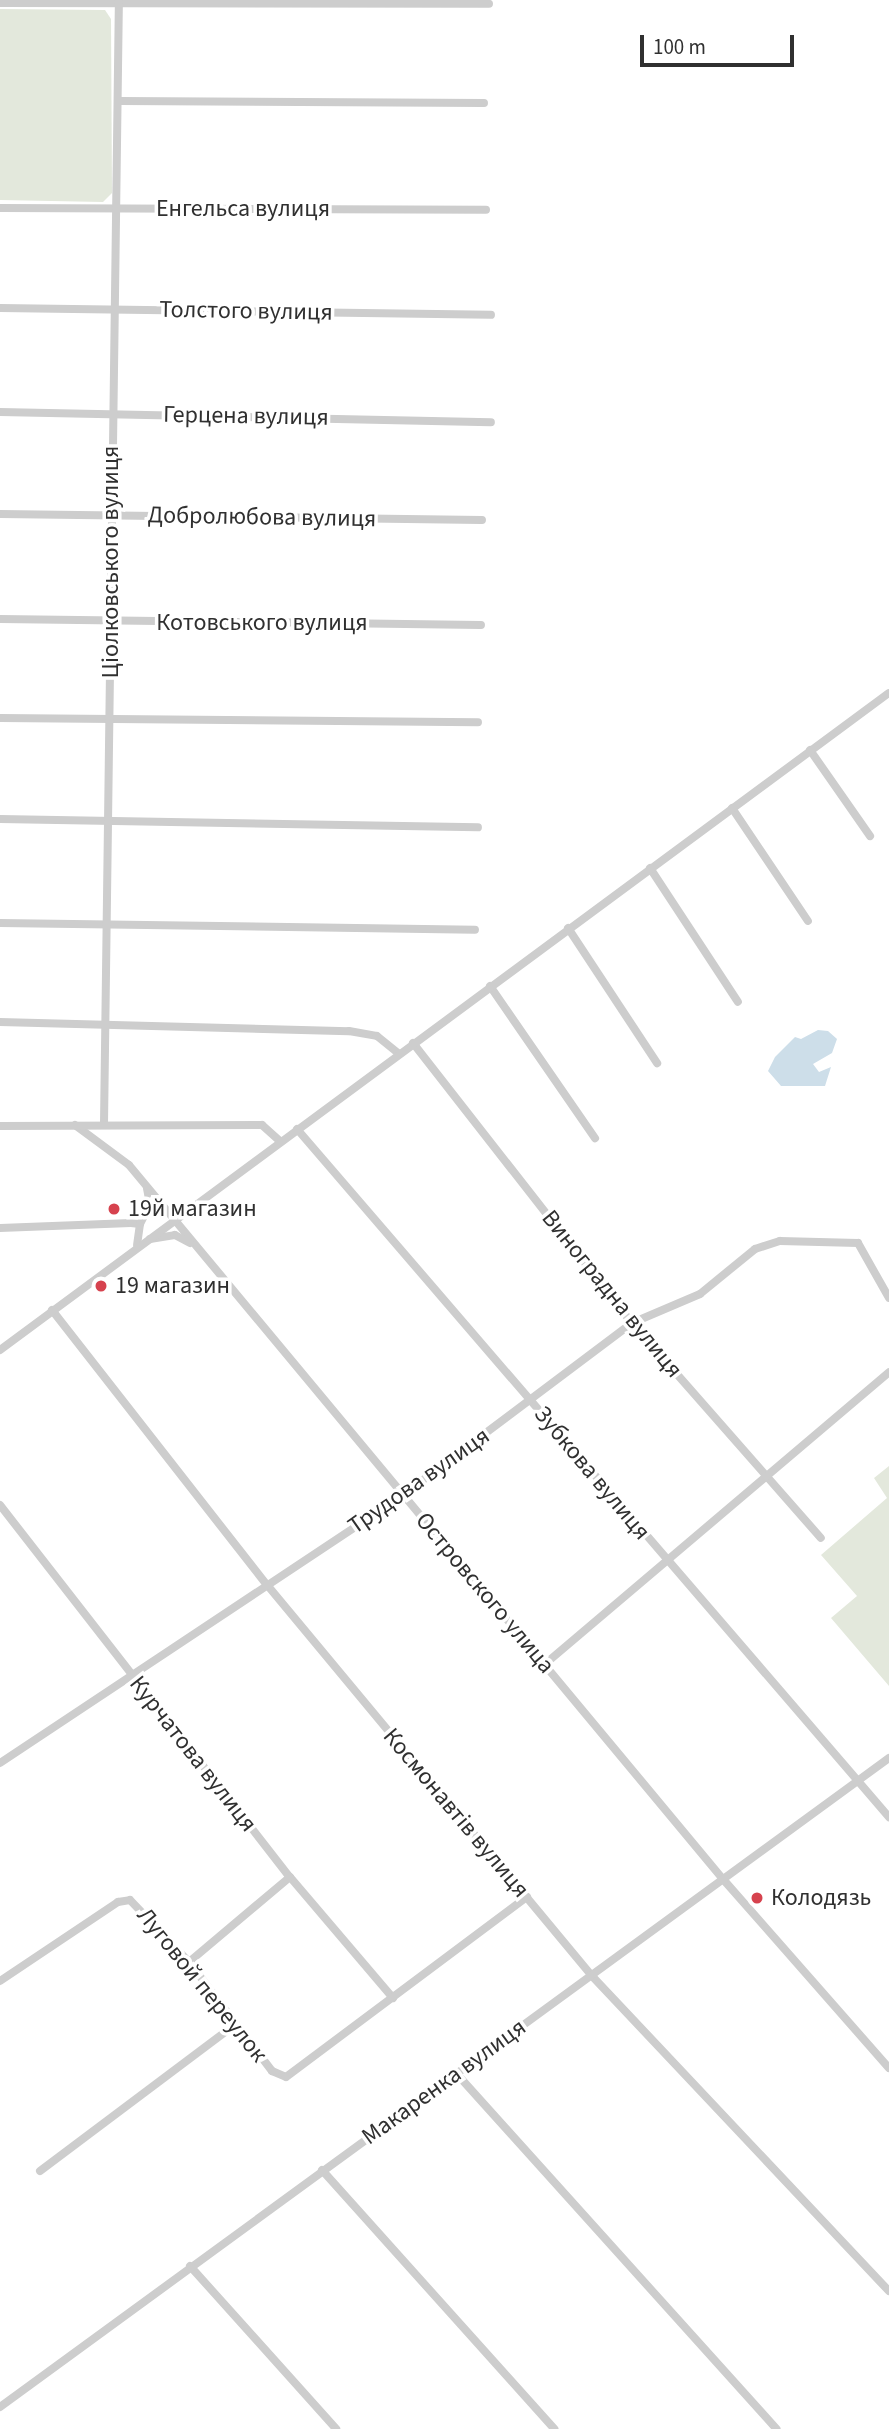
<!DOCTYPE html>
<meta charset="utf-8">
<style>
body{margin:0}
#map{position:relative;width:889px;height:2429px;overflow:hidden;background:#fff;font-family:"Source Sans 3",sans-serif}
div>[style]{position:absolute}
.green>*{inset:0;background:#e3e8dc}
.water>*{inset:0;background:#cddee9}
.minor>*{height:8px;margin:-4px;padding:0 4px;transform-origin:4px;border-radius:4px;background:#cdcdcd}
.dots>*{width:19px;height:19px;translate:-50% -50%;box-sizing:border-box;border:4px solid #fff;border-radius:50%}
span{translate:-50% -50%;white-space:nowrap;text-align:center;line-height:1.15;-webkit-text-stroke:7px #fff;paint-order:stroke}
.street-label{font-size:24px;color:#303030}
.poi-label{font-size:24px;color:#303030}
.left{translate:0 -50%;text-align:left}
.scale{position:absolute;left:640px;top:35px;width:154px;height:32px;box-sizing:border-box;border:4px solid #303030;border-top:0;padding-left:9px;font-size:21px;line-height:24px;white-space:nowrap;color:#303030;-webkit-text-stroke:5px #fff;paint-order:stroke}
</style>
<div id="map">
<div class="green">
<div style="clip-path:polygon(0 9px,105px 10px,111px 19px,112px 193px,103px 202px,0 200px)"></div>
<div style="clip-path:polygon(889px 1466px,889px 1686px,831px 1618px,857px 1596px,821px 1555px,887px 1498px,874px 1478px)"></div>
</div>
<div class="water">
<div style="clip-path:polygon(818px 1030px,828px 1031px,837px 1039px,832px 1053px,813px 1064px,819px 1072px,831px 1067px,825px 1086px,781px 1086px,768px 1071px,775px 1057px,795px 1037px,801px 1039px)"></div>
</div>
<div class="minor">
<div style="left:0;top:3px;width:489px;rotate:0.1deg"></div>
<div style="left:120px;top:101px;width:364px;rotate:0.3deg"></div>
<div style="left:0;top:208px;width:486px;rotate:0.2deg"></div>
<div style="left:0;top:308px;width:491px;rotate:0.8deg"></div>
<div style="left:0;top:412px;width:491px;rotate:1.2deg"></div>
<div style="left:0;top:514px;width:482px;rotate:0.7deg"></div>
<div style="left:0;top:619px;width:481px;rotate:0.7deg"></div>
<div style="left:0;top:718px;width:478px;rotate:0.5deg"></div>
<div style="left:810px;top:750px;width:105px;rotate:55.1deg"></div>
<div style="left:732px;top:808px;width:136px;rotate:56.1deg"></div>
<div style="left:0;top:819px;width:478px;rotate:1deg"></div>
<div style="left:650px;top:868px;width:160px;rotate:56.7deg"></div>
<div style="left:0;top:923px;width:475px;rotate:0.8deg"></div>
<div style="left:568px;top:928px;width:162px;rotate:56.6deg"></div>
<div style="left:490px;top:986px;width:185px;rotate:55.4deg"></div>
<div style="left:0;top:1022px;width:349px;rotate:1.5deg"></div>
<div style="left:349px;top:1031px;width:28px;rotate:10deg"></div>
<div style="left:377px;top:1036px;width:27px;rotate:39deg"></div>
<div style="left:413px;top:1043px;width:355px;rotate:52deg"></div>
<div style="left:632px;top:1323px;width:286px;rotate:48.7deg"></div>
<div style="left:104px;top:1124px;width:1124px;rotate:-89.24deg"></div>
<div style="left:75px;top:1125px;width:67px;rotate:36.5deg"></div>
<div style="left:129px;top:1165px;width:927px;rotate:50.25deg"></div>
<div style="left:722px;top:1878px;width:253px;rotate:48.7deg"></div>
<div style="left:0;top:1126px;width:262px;rotate:-0.2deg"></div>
<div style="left:262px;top:1125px;width:24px;rotate:42deg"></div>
<div style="left:297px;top:1129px;width:908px;rotate:49.29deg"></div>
<div style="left:140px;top:1224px;width:22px;rotate:-63deg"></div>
<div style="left:150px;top:1204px;width:16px;rotate:-101deg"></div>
<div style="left:0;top:1228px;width:131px;rotate:-2.2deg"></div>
<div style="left:131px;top:1223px;width:9px;rotate:6deg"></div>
<div style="left:140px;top:1224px;width:21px;rotate:98deg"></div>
<div style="left:150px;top:1239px;width:25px;rotate:-9deg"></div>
<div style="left:175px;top:1235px;width:17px;rotate:28deg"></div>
<div style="left:52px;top:1310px;width:350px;rotate:52deg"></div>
<div style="left:268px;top:1586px;width:507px;rotate:50.28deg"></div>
<div style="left:592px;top:1976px;width:433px;rotate:46.7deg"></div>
<div style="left:0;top:1350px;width:1105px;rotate:-36.47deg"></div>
<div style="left:0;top:1505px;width:472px;rotate:52.1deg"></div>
<div style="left:290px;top:1877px;width:159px;rotate:49.6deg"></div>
<div style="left:545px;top:1664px;width:451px;rotate:-40.3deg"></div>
<div style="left:0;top:1763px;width:484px;rotate:-33.6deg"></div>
<div style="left:403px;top:1495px;width:286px;rotate:-36.9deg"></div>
<div style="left:632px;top:1323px;width:74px;rotate:-23.1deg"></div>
<div style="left:700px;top:1294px;width:71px;rotate:-39.3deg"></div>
<div style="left:755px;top:1249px;width:26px;rotate:-18deg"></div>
<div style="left:780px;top:1241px;width:78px;rotate:1.5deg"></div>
<div style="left:858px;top:1243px;width:63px;rotate:60.6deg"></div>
<div style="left:189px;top:1962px;width:132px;rotate:-40.1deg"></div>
<div style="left:0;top:1981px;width:142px;rotate:-33.8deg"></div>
<div style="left:118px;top:1902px;width:12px;rotate:-9deg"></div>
<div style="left:130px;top:1900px;width:86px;rotate:46.4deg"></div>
<div style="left:189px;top:1962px;width:137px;rotate:52.7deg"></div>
<div style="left:272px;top:2071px;width:15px;rotate:23deg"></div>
<div style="left:286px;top:2077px;width:301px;rotate:-36.8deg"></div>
<div style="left:456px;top:2073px;width:479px;rotate:48deg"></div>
<div style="left:322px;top:2170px;width:348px;rotate:48.1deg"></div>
<div style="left:40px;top:2171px;width:245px;rotate:-36.9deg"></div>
<div style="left:190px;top:2266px;width:219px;rotate:48.1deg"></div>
<div style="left:0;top:2407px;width:1101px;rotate:-36.13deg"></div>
</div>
<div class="dots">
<div style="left:114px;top:1209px;background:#d6424e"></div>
<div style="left:101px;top:1286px;background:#d6424e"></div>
<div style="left:757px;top:1898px;background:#d6424e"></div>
</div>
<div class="street-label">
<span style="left:243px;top:209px">Енгельса вулиця</span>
<span style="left:246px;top:311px;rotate:1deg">Толстого вулиця</span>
<span style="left:246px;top:416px;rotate:1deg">Герцена вулиця</span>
<span style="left:262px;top:517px;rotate:1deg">Добролюбова вулиця</span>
<span style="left:111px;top:562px;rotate:-90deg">Ціолковського вулиця</span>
<span style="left:262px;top:623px">Котовського вулиця</span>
<span style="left:612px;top:1294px;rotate:51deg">Виноградна вулиця</span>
<span style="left:592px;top:1473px;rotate:50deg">Зубкова вулиця</span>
<span style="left:419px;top:1481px;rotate:-35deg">Трудова вулиця</span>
<span style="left:485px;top:1593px;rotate:50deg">Островского улица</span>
<span style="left:193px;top:1754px;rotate:52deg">Курчатова вулиця</span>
<span style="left:456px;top:1813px;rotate:50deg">Космонавтів вулиця</span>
<span style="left:202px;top:1985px;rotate:51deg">Луговой переулок</span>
<span style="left:444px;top:2082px;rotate:-36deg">Макаренка вулиця</span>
</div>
<div class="poi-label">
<span class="left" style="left:128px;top:1209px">19й магазин</span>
<span class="left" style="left:115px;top:1286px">19 магазин</span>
<span class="left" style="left:771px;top:1898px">Колодязь</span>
</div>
<div class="scale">100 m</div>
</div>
